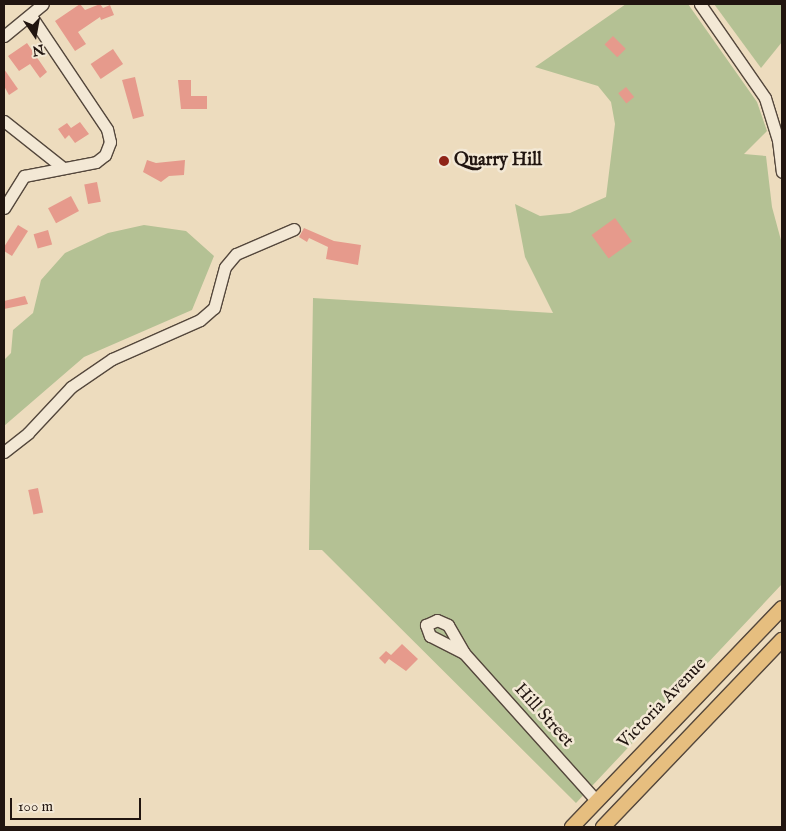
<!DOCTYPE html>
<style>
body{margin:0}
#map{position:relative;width:786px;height:831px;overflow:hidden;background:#eddcbe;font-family:"IM FELL English",serif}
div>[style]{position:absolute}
.green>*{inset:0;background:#b4c194}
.building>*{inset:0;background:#e69a8c;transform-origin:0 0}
.roads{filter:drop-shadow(1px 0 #54473c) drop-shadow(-1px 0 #54473c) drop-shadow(0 1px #54473c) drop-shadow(0 -1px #54473c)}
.minor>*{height:11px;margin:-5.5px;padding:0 5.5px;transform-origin:5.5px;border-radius:5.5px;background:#f3e8d5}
.major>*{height:14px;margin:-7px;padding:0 7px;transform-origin:7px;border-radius:7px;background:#e6be7f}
.dots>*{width:14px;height:14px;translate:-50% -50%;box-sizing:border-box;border:2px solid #f3e8d5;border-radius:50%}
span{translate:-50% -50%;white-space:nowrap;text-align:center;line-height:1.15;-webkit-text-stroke:5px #f3e8d5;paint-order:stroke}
.poi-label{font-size:18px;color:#211510;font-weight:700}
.left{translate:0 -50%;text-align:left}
.street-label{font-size:18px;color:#211510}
.frame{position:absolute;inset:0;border:5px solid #211510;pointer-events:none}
.north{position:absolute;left:10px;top:10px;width:50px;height:50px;-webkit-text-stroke:4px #f3e8d5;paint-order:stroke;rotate:168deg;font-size:14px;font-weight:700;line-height:20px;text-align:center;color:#211510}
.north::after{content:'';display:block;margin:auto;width:18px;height:22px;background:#211510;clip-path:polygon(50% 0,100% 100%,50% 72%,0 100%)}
.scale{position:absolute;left:10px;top:798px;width:131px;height:22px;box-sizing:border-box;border:2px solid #211510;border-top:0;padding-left:6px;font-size:15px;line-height:18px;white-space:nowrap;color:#211510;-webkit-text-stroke:4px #f3e8d5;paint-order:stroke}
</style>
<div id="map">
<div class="green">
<div style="clip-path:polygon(626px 4px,688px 4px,757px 102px,767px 131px,744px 154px,766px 156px,772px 207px,782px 244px,782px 584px,576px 803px,322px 550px,309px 550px,313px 298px,553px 313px,525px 257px,515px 204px,540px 216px,570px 213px,606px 197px,615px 124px,611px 102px,598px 86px,535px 67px)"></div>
<div style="clip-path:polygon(714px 4px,782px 4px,782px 42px,761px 68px)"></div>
<div style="clip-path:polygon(144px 225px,186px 231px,214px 256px,192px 310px,84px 357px,4px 426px,4px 360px,11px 353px,13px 330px,33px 313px,41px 280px,65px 253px,108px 233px)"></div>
</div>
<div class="building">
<div style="clip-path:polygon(80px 4px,85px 10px,100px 4px,103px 8px,110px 5px,114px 15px,101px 20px,100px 17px,78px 32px,86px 44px,75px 51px,55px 21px)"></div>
<div style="left:613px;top:36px;width:18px;height:12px;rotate:45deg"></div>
<div style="clip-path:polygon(27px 43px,47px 72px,40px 78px,30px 64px,19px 71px,8px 56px)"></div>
<div style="left:113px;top:49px;width:18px;height:27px;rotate:56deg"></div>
<div style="clip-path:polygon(4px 69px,18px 89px,9px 95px,4px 86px)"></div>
<div style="clip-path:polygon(135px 77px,144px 116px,133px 119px,122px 80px)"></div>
<div style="clip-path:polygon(178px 80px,191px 80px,191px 96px,207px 96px,207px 109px,181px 109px)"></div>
<div style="left:626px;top:87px;width:13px;height:10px;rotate:51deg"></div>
<div style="clip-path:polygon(80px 122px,89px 134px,75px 143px,69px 135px,65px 139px,58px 129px,67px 123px,71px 128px)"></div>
<div style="clip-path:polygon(147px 160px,156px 163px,185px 160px,184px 175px,169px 176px,161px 182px,143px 172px)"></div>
<div style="left:97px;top:182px;width:20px;height:13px;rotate:79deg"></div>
<div style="left:71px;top:196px;width:17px;height:26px;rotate:62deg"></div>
<div style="left:615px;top:218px;width:29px;height:29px;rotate:54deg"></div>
<div style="clip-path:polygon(18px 225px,28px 231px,12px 256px,4px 251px,4px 247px)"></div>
<div style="clip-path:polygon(304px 228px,334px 241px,361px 245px,358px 265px,326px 259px,328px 247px,309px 238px,307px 242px,299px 237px)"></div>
<div style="left:48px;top:230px;width:15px;height:15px;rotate:74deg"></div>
<div style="clip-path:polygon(25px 296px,28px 304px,4px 309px,4px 301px)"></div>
<div style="left:38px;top:488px;width:25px;height:10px;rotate:78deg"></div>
<div style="clip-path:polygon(402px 644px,418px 659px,406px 671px,389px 659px,385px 664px,379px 658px,386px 651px,391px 655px)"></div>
</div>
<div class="roads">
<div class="minor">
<div style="left:700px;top:4px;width:114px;rotate:55.3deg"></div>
<div style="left:765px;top:98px;width:44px;rotate:72.8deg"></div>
<div style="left:778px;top:140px;width:32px;rotate:83deg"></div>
<div style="left:4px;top:36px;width:50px;rotate:-39.4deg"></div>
<div style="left:4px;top:121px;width:74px;rotate:38.4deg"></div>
<div style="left:4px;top:208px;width:38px;rotate:-58deg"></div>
<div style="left:24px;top:176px;width:73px;rotate:-11deg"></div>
<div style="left:96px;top:162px;width:11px;rotate:-38deg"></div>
<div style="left:105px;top:155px;width:14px;rotate:-69deg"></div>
<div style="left:110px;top:142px;width:13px;rotate:-103deg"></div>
<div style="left:107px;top:129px;width:136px;rotate:-123.9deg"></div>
<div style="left:4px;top:452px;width:31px;rotate:-38deg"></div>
<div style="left:28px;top:433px;width:63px;rotate:-46.9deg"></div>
<div style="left:71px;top:387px;width:50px;rotate:-34.3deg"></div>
<div style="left:112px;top:359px;width:96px;rotate:-23.9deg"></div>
<div style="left:200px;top:320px;width:18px;rotate:-41deg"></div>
<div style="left:214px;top:308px;width:42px;rotate:-75deg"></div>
<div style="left:225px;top:267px;width:17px;rotate:-50deg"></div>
<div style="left:236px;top:254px;width:63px;rotate:-23.3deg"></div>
<div style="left:464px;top:653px;width:38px;rotate:-153deg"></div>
<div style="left:430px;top:636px;width:12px;rotate:-110deg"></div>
<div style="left:426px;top:625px;width:12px;rotate:-24deg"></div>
<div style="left:437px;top:620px;width:12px;rotate:24deg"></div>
<div style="left:448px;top:625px;width:32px;rotate:60deg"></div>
<div style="left:464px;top:653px;width:199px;rotate:48.1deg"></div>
</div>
<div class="major">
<div style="left:572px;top:827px;width:303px;rotate:-46.2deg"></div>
<div style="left:603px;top:827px;width:259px;rotate:-46.3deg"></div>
</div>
</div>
<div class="dots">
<div style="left:444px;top:161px;background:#8f2418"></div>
</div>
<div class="poi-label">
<span class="left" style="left:454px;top:161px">Quarry Hill</span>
</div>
<div class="street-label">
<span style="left:663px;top:704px;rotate:-46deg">Victoria Avenue</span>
<span style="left:543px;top:716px;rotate:48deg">Hill Street</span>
</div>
<div class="frame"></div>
<div class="north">N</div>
<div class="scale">100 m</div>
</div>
